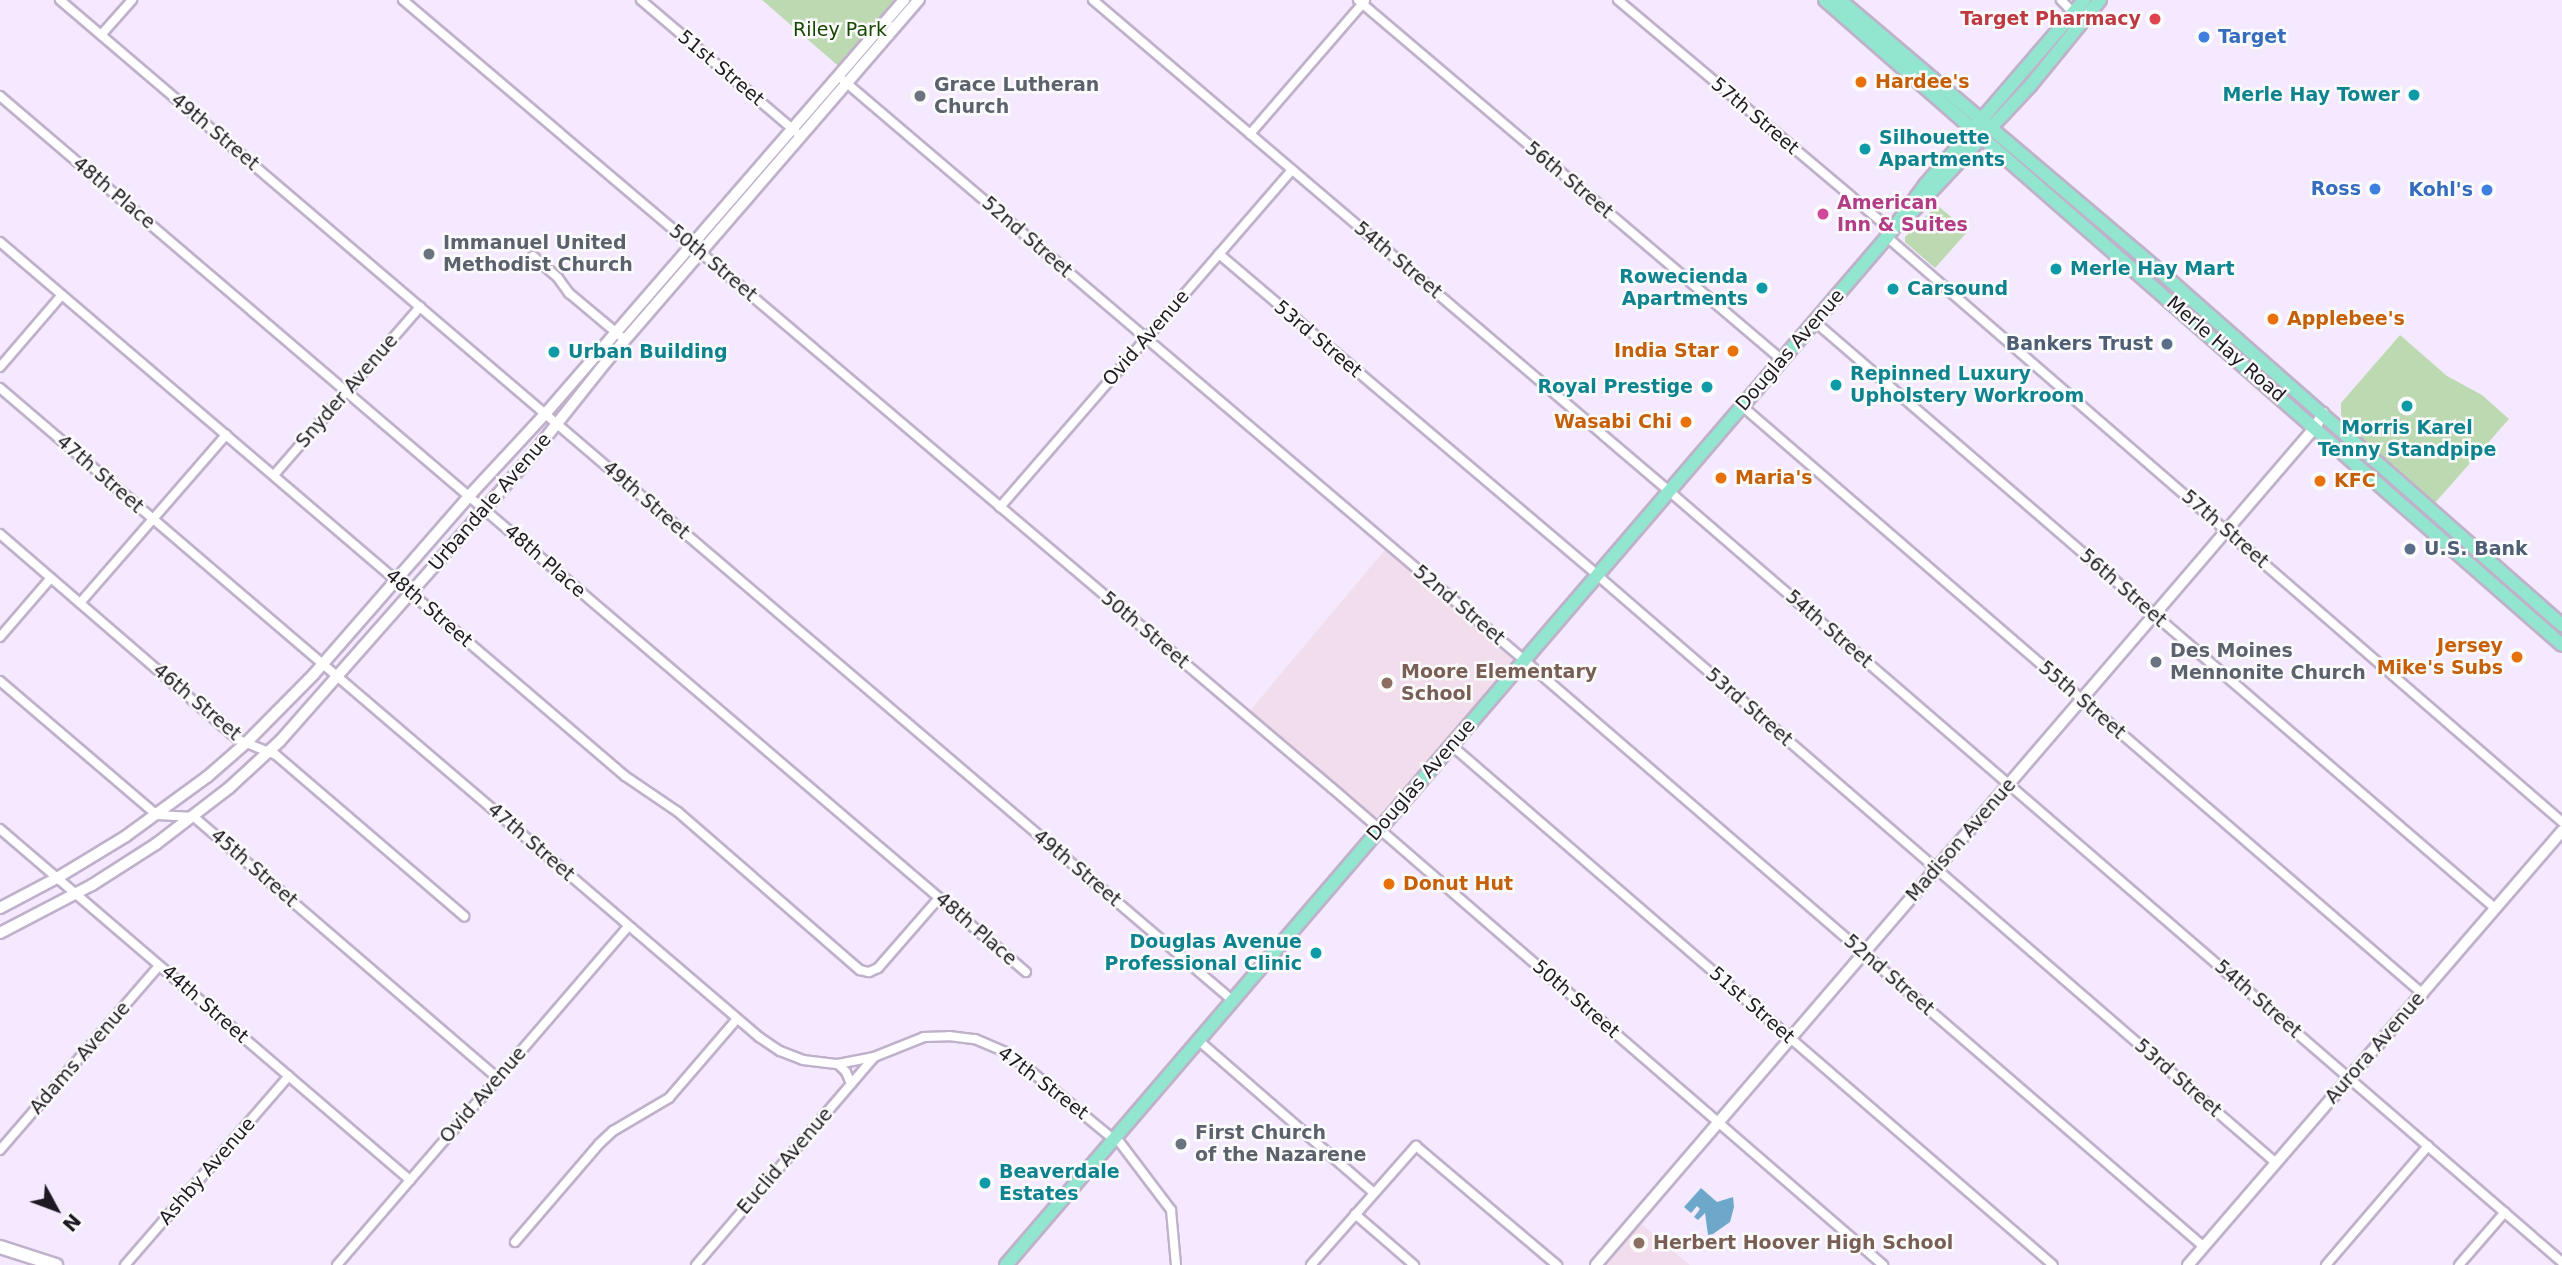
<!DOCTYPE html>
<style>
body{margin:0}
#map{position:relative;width:2562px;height:1265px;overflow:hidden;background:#f5e9ff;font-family:"DejaVu Sans",sans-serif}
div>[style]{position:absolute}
.education>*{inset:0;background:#f2ddec;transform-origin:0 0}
.green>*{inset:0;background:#bcd9b2}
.water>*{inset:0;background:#6da8ca}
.roads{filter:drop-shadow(2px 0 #c0b1cb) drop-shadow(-2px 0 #c0b1cb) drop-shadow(0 2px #c0b1cb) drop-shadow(0 -2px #c0b1cb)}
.minor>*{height:8px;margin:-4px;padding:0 4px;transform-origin:4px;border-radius:4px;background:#fff}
.tertiary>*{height:10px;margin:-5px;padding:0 5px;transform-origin:5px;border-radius:5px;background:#fff}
.secondary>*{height:12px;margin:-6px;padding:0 6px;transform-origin:6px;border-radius:6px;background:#fff}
.primary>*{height:12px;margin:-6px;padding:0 6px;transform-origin:6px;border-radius:6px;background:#92e5ce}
.dots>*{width:19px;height:19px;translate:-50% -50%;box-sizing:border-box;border:4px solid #fbfbfb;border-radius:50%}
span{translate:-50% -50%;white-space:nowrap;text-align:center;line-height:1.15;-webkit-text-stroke:5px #fbfbfb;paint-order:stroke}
.health-label{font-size:19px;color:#be3a42;font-weight:700}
.right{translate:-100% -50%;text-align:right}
.park-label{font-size:19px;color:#164600}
.shop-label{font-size:19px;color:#366cbe;font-weight:700}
.left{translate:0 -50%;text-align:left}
.street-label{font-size:19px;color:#1e1922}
.food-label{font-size:19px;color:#c56008;font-weight:700}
.worship-label{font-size:19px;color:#5b616d;font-weight:700}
.culture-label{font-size:19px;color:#0d838f;font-weight:700}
.hotel-label{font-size:19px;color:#b23c85;font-weight:700}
.service-label{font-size:19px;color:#4e5e75;font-weight:700}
.education-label{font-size:19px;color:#785e54;font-weight:700}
.north{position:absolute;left:21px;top:1174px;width:70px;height:70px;-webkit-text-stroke:5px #fbfbfb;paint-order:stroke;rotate:131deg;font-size:19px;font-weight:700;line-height:28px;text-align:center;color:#1e1922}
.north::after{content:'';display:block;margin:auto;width:24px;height:32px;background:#1e1922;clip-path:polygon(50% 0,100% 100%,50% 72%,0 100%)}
</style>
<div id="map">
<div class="education">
<div style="left:1389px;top:545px;width:177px;height:223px;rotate:40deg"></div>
<div style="clip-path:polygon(1636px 1219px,1690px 1265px,1596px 1265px)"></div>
</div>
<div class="green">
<div style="clip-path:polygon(762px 0,903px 0,843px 70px)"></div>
<div style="clip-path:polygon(1937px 205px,1968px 231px,1935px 268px,1905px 242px,1905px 237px)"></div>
<div style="clip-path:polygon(2400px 335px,2447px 376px,2482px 395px,2509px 419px,2434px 504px,2346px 424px,2341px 415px,2341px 403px)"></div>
</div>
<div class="water">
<div style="clip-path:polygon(1701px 1188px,1717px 1202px,1733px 1197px,1734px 1207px,1730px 1222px,1713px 1234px,1708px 1235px,1705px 1213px,1698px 1220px,1694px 1217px,1700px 1209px,1697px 1206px,1691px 1213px,1684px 1207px)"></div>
</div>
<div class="roads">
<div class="minor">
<div style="left:60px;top:0;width:1541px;rotate:40.47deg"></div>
<div style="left:403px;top:0;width:1218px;rotate:40.31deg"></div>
<div style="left:1332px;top:788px;width:729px;rotate:40.88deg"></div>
<div style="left:641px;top:0;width:204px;rotate:40.4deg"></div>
<div style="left:1093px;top:0;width:757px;rotate:40.45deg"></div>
<div style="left:1669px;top:491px;width:1180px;rotate:40.81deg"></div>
<div style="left:1358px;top:0;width:556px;rotate:40.33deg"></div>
<div style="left:1618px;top:0;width:358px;rotate:40.1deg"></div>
<div style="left:2061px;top:0;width:30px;rotate:46deg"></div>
<div style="left:101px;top:35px;width:47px;rotate:-48.5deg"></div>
<div style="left:843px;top:80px;width:895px;rotate:40.42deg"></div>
<div style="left:1524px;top:660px;width:898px;rotate:40.8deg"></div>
<div style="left:0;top:96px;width:1349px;rotate:40.49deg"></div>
<div style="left:1250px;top:134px;width:176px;rotate:-49.2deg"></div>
<div style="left:1887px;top:237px;width:893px;rotate:40.91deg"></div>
<div style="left:0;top:242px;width:822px;rotate:40.51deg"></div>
<div style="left:625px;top:776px;width:64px;rotate:34.2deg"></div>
<div style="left:678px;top:812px;width:241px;rotate:41deg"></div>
<div style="left:860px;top:970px;width:9px;rotate:13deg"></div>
<div style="left:869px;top:972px;width:10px;rotate:-24deg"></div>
<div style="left:878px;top:968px;width:93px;rotate:-48.9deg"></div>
<div style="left:1219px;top:254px;width:496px;rotate:40.3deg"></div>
<div style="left:1597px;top:575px;width:898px;rotate:40.89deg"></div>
<div style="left:533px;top:256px;width:33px;rotate:41deg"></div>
<div style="left:558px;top:278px;width:19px;rotate:54deg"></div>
<div style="left:569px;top:293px;width:73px;rotate:40deg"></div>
<div style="left:1814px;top:321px;width:900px;rotate:40.77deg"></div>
<div style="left:0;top:367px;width:95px;rotate:-49.3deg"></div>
<div style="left:0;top:388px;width:999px;rotate:40.53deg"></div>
<div style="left:759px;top:1037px;width:25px;rotate:34deg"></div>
<div style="left:780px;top:1051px;width:25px;rotate:21deg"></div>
<div style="left:803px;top:1060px;width:35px;rotate:7deg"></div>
<div style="left:838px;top:1064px;width:37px;rotate:-11deg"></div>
<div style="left:874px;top:1057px;width:54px;rotate:-21.8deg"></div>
<div style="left:924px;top:1037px;width:25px;rotate:-2deg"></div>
<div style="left:949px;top:1036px;width:26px;rotate:7deg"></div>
<div style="left:975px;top:1039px;width:38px;rotate:23deg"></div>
<div style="left:1010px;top:1054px;width:134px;rotate:39.5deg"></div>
<div style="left:1742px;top:406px;width:900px;rotate:40.81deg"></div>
<div style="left:274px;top:475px;width:223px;rotate:-49deg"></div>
<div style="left:1000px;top:507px;width:446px;rotate:-49.1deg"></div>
<div style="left:0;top:534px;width:316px;rotate:40.8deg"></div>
<div style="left:239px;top:740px;width:40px;rotate:22deg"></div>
<div style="left:276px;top:755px;width:248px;rotate:40.6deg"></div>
<div style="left:80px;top:603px;width:223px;rotate:-49deg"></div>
<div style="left:0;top:637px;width:78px;rotate:-49.2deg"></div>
<div style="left:0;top:681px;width:206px;rotate:40.5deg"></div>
<div style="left:157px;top:815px;width:37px;rotate:3deg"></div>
<div style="left:194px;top:817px;width:400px;rotate:40.7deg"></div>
<div style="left:1451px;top:745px;width:795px;rotate:40.82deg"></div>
<div style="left:0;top:829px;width:540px;rotate:40.57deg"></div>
<div style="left:1198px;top:1040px;width:232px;rotate:41deg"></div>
<div style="left:838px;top:1064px;width:11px;rotate:45deg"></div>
<div style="left:846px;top:1072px;width:13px;rotate:67deg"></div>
<div style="left:1115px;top:1136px;width:93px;rotate:52.9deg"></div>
<div style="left:1171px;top:1210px;width:55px;rotate:84.8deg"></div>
<div style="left:0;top:1150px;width:243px;rotate:-49.2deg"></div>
<div style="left:1355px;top:1214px;width:78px;rotate:40.8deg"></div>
<div style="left:515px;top:1242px;width:129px;rotate:-49.4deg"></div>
<div style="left:599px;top:1144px;width:19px;rotate:-43deg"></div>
<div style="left:613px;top:1131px;width:65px;rotate:-30.5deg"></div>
<div style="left:669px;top:1098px;width:104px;rotate:-49.3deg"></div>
<div style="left:125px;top:1265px;width:250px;rotate:-49.1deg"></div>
<div style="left:337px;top:1265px;width:447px;rotate:-49.3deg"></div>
<div style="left:696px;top:1265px;width:274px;rotate:-49.4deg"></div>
<div style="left:1311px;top:1265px;width:159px;rotate:-48.6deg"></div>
<div style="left:1416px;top:1146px;width:185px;rotate:40.2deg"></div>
<div style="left:2326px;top:1265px;width:157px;rotate:-49.4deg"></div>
<div style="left:2459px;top:1265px;width:70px;rotate:-49deg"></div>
</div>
<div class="tertiary">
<div style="left:0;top:908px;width:64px;rotate:-27.8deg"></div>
<div style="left:57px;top:878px;width:81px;rotate:-31.3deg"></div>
<div style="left:126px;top:836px;width:100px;rotate:-36.1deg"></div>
<div style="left:207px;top:777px;width:52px;rotate:-41.1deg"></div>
<div style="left:246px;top:743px;width:97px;rotate:-45.4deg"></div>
<div style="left:314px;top:674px;width:237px;rotate:-48.9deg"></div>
<div style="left:470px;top:495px;width:112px;rotate:-47.2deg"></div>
<div style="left:546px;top:413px;width:547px;rotate:-49.08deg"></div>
<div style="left:0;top:933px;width:104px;rotate:-27.6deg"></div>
<div style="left:92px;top:885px;width:76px;rotate:-32.6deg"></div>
<div style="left:156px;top:844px;width:92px;rotate:-37.5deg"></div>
<div style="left:229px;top:788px;width:69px;rotate:-42.7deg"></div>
<div style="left:280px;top:741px;width:381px;rotate:-48.6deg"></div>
<div style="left:532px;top:455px;width:119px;rotate:-51.5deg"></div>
<div style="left:606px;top:362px;width:479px;rotate:-49.2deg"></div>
<div style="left:1596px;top:1265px;width:1106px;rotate:-49.36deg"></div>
<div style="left:2316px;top:426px;width:15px;rotate:-62deg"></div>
<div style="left:2188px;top:1265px;width:573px;rotate:-49.25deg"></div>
</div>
<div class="secondary">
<div style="left:0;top:1247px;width:59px;rotate:17.8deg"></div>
</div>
<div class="primary">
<div style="left:1825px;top:0;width:979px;rotate:41.19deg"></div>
<div style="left:1840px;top:0;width:426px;rotate:40.3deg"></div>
<div style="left:2165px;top:276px;width:529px;rotate:41.32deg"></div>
<div style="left:1912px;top:212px;width:173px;rotate:-46.9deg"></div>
<div style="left:2030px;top:86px;width:111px;rotate:-50.9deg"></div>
<div style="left:1006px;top:1265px;width:1354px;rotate:-49.4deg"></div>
<div style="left:1887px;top:237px;width:64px;rotate:-53.8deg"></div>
<div style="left:1925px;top:185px;width:244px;rotate:-49.3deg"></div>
</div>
</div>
<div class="dots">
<div style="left:2155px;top:19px;background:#e0444e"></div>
<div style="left:2204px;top:37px;background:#3f7fe0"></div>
<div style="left:1861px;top:82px;background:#e8710a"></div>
<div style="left:2414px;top:95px;background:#0f9aa8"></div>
<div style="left:920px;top:96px;background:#6b7280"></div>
<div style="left:1865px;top:149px;background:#0f9aa8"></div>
<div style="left:2375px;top:189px;background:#3f7fe0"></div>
<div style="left:2487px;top:190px;background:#3f7fe0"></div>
<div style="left:1823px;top:214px;background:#d1479c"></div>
<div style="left:429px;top:254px;background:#6b7280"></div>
<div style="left:2056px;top:269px;background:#0f9aa8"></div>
<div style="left:1762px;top:288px;background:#0f9aa8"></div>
<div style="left:1893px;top:289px;background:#0f9aa8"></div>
<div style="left:2273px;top:319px;background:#e8710a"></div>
<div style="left:2167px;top:344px;background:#5c6f8a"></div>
<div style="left:1733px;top:351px;background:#e8710a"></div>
<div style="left:554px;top:352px;background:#0f9aa8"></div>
<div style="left:1836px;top:385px;background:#0f9aa8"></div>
<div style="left:1707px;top:387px;background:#0f9aa8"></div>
<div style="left:2407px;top:406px;background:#0f9aa8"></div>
<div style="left:1686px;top:422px;background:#e8710a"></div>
<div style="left:1721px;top:478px;background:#e8710a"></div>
<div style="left:2320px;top:481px;background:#e8710a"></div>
<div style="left:2410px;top:549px;background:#5c6f8a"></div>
<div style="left:2517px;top:657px;background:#e8710a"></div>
<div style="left:2156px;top:662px;background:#6b7280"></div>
<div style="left:1387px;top:683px;background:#8d6e63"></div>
<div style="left:1389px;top:884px;background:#e8710a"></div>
<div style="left:1316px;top:953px;background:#0f9aa8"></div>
<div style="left:1181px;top:1144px;background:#6b7280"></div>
<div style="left:985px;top:1183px;background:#0f9aa8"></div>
<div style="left:1639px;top:1243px;background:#8d6e63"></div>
</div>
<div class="health-label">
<span class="right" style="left:2141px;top:19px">Target Pharmacy</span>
</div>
<div class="park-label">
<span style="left:840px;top:30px">Riley Park</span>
</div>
<div class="shop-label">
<span class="left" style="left:2218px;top:37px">Target</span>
<span class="right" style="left:2361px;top:189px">Ross</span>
<span class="right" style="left:2473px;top:190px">Kohl's</span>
</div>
<div class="street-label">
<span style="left:721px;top:68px;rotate:40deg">51st Street</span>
<span style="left:1755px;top:116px;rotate:40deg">57th Street</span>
<span style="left:215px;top:132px;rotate:40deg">49th Street</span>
<span style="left:1569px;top:180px;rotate:40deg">56th Street</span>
<span style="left:114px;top:193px;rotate:40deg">48th Place</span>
<span style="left:1027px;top:237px;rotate:41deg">52nd Street</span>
<span style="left:1398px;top:260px;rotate:40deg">54th Street</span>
<span style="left:713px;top:263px;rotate:40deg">50th Street</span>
<span style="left:1146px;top:338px;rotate:-49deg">Ovid Avenue</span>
<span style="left:1318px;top:339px;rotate:40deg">53rd Street</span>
<span style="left:2226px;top:349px;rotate:41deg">Merle Hay Road</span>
<span style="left:1790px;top:350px;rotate:-49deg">Douglas Avenue</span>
<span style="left:347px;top:391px;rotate:-49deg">Snyder Avenue</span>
<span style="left:100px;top:474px;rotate:41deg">47th Street</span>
<span style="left:646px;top:500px;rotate:41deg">49th Street</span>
<span style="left:490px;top:502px;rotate:-49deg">Urbandale Avenue</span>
<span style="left:2225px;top:529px;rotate:41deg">57th Street</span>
<span style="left:545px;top:561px;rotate:41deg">48th Place</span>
<span style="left:2123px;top:588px;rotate:41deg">56th Street</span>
<span style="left:1459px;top:605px;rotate:40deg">52nd Street</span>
<span style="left:429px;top:608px;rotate:41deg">48th Street</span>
<span style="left:1829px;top:629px;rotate:41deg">54th Street</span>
<span style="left:1145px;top:630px;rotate:40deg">50th Street</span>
<span style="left:2082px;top:700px;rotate:41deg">55th Street</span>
<span style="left:197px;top:702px;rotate:40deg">46th Street</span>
<span style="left:1749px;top:707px;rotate:41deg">53rd Street</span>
<span style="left:1421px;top:780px;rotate:-49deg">Douglas Avenue</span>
<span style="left:1961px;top:840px;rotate:-49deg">Madison Avenue</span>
<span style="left:531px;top:842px;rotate:41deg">47th Street</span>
<span style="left:254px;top:868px;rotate:41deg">45th Street</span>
<span style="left:1077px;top:868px;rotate:40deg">49th Street</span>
<span style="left:976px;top:929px;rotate:41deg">48th Place</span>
<span style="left:1889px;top:975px;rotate:41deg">52nd Street</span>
<span style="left:1576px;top:999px;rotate:41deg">50th Street</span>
<span style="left:2258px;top:999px;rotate:41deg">54th Street</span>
<span style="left:205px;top:1004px;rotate:41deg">44th Street</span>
<span style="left:1752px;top:1005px;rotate:41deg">51st Street</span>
<span style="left:2375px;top:1048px;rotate:-49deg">Aurora Avenue</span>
<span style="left:80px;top:1058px;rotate:-49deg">Adams Avenue</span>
<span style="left:2178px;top:1078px;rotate:41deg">53rd Street</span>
<span style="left:1043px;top:1083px;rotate:37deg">47th Street</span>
<span style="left:483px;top:1095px;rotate:-49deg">Ovid Avenue</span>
<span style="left:785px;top:1161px;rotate:-49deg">Euclid Avenue</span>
<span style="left:207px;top:1171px;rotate:-49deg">Ashby Avenue</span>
</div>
<div class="food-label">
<span class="left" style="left:1875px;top:82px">Hardee's</span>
<span class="left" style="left:2287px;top:319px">Applebee's</span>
<span class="right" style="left:1719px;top:351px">India Star</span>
<span class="right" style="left:1672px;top:422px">Wasabi Chi</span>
<span class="left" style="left:1735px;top:478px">Maria's</span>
<span class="left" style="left:2334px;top:481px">KFC</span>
<span class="right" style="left:2503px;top:657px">Jersey<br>Mike's Subs</span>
<span class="left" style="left:1403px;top:884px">Donut Hut</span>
</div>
<div class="worship-label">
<span class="left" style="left:934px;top:96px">Grace Lutheran<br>Church</span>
<span class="left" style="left:443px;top:254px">Immanuel United<br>Methodist Church</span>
<span class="left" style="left:2170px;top:662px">Des Moines<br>Mennonite Church</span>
<span class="left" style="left:1195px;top:1144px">First Church<br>of the Nazarene</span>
</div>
<div class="culture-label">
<span class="right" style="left:2400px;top:95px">Merle Hay Tower</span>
<span class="left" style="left:1879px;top:149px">Silhouette<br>Apartments</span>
<span class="left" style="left:2070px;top:269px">Merle Hay Mart</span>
<span class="right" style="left:1748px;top:288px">Rowecienda<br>Apartments</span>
<span class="left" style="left:1907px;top:289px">Carsound</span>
<span class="left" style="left:568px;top:352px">Urban Building</span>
<span class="left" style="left:1850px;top:385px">Repinned Luxury<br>Upholstery Workroom</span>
<span class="right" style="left:1693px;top:387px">Royal Prestige</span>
<span style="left:2407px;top:439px">Morris Karel<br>Tenny Standpipe</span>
<span class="right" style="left:1302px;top:953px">Douglas Avenue<br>Professional Clinic</span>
<span class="left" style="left:999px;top:1183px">Beaverdale<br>Estates</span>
</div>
<div class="hotel-label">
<span class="left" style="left:1837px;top:214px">American<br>Inn &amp; Suites</span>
</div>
<div class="service-label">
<span class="right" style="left:2153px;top:344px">Bankers Trust</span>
<span class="left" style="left:2424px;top:549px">U.S. Bank</span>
</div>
<div class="education-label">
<span class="left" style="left:1401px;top:683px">Moore Elementary<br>School</span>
<span class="left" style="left:1653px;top:1243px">Herbert Hoover High School</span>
</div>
<div class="north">N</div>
</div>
